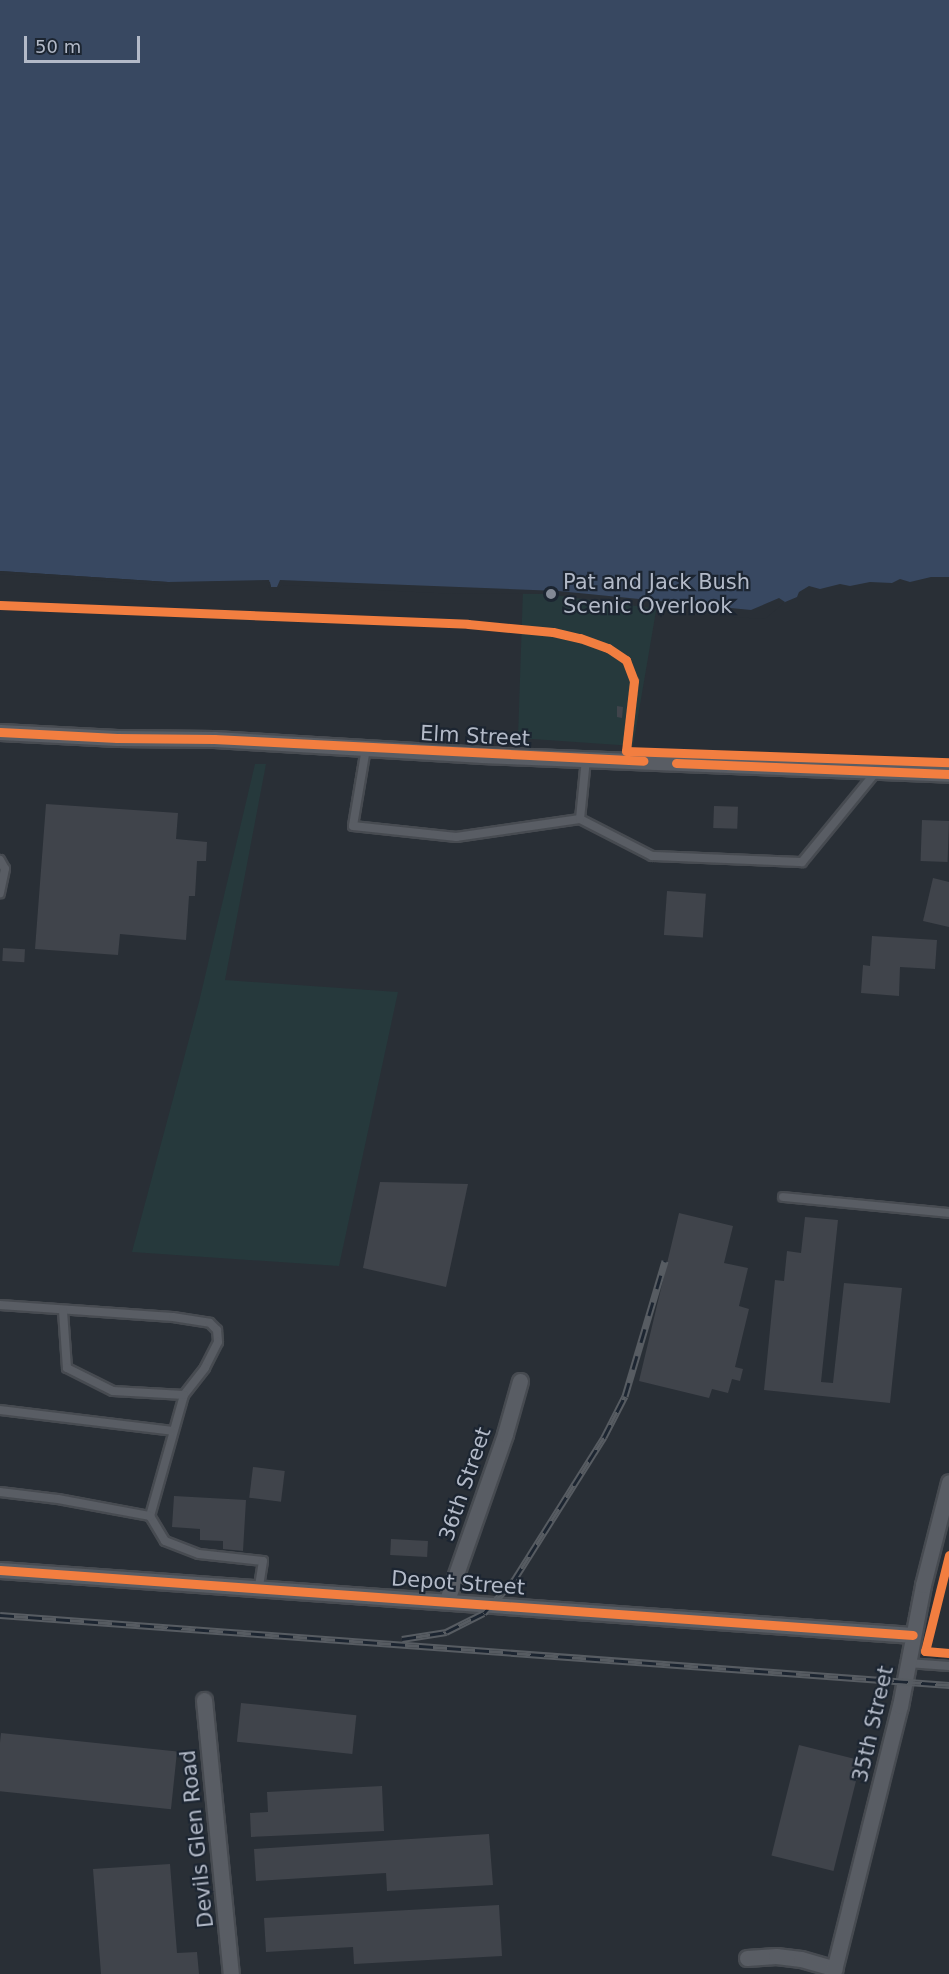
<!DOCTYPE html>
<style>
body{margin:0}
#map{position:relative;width:949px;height:1974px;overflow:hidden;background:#292f36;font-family:"DejaVu Sans",sans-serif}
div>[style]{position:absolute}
.green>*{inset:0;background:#26393c}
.water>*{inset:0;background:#384861}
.pier>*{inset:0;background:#292f36}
.building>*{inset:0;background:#40444b;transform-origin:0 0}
.roads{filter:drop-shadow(2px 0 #474b51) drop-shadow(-2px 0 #474b51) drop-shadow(0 2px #474b51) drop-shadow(0 -2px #474b51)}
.service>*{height:8px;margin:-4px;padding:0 4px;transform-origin:4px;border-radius:4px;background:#595d64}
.minor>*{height:15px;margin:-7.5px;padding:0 7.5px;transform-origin:7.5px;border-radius:7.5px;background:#595d64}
.rail>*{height:7px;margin-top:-3.5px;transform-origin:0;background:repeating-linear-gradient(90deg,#1c2531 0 14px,#575c62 0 28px);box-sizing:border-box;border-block:2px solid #575c62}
.cycleway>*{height:9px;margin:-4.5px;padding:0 4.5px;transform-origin:4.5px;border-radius:4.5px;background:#f27e40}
.dots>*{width:16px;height:16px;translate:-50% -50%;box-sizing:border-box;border:3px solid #1c2531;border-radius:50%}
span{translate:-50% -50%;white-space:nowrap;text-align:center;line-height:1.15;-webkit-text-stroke:4.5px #1c2531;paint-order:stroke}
.poi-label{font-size:21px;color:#b3bac8}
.left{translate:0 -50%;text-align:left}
.street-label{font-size:21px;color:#b3bac8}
.scale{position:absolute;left:24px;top:36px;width:116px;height:27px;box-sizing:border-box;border:3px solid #b3bac8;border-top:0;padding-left:8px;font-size:18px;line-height:21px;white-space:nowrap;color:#b3bac8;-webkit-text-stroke:4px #1c2531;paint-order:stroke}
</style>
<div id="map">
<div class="green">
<div style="clip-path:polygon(523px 589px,563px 592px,657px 605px,633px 746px,518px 738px)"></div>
<div style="clip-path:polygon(255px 764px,266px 764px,225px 980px,398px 992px,339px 1266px,132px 1252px,199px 1002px)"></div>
</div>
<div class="water">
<div style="clip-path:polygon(0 0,949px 0,949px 577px,931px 577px,910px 582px,900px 579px,892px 583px,870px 582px,850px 586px,840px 584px,820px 589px,809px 586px,799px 592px,797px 597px,778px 605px,765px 616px,547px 591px,436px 590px,280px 582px,278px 587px,271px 587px,270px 582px,168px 582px,0 571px)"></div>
</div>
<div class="pier">
<div style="clip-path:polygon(0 571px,168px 582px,269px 580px,271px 587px,277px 587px,280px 580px,558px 591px,751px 610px,779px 598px,785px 602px,765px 619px,704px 615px,546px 594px,435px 593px,282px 585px,277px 590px,270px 590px,268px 585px,168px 585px,0 574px)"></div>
</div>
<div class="building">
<div style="clip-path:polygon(617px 706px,623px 707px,622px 718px,617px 717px)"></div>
<div style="clip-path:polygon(46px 804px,178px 813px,176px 839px,207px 842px,206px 861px,197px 861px,195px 896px,189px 896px,186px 940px,120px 934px,118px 955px,35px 949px)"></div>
<div style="left:714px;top:806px;width:24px;height:22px;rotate:2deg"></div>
<div style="left:922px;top:820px;width:27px;height:41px;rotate:2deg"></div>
<div style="clip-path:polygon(933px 878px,949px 882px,949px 927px,923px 921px)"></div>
<div style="left:667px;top:891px;width:39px;height:44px;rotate:4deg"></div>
<div style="clip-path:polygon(872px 936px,937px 940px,935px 969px,900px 967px,899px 996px,861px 993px,863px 965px,870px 966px)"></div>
<div style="left:3px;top:948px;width:22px;height:13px;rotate:3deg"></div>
<div style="clip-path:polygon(380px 1182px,468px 1184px,446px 1287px,363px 1268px)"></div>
<div style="clip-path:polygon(679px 1213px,733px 1226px,724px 1263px,748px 1268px,739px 1306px,749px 1309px,735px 1367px,743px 1369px,740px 1381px,732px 1379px,728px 1393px,712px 1389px,709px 1398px,639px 1381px)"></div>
<div style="clip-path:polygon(805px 1217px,838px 1220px,821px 1382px,833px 1383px,844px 1283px,902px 1288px,890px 1403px,764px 1390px,775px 1280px,784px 1281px,787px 1251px,801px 1253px)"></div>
<div style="left:253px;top:1467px;width:32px;height:31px;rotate:7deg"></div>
<div style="clip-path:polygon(174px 1496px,246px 1500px,243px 1551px,223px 1549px,223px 1541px,200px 1540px,200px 1529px,172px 1527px)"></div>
<div style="left:391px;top:1539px;width:37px;height:16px;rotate:3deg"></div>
<div style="left:241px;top:1703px;width:116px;height:39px;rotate:6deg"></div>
<div style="left:1px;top:1733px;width:177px;height:58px;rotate:6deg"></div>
<div style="left:799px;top:1745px;width:64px;height:114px;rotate:14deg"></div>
<div style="clip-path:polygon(382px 1786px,384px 1831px,251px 1837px,250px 1813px,268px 1812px,267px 1792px)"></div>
<div style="clip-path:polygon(489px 1834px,493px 1885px,387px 1891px,386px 1873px,256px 1881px,254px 1849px)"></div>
<div style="clip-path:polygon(170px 1864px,177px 1953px,197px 1952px,199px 1974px,101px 1974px,93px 1869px)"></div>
<div style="clip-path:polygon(499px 1905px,502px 1956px,354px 1964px,353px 1947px,266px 1952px,264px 1918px)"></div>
</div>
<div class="roads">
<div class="service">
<div style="left:366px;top:748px;width:79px;rotate:99.5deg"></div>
<div style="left:353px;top:826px;width:104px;rotate:6.1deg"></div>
<div style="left:456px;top:837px;width:125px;rotate:-8.3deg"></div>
<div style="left:580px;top:819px;width:81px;rotate:27.2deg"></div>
<div style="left:652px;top:856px;width:150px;rotate:2.3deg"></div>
<div style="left:802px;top:862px;width:117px;rotate:-50.6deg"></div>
<div style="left:580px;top:819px;width:60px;rotate:-84.3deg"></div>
<div style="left:0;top:860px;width:10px;rotate:61deg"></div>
<div style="left:5px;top:869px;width:25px;rotate:102deg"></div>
<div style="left:783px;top:1197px;width:167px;rotate:5.5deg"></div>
<div style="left:0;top:1305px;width:173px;rotate:4deg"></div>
<div style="left:173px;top:1317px;width:37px;rotate:9deg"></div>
<div style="left:210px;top:1323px;width:10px;rotate:45deg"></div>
<div style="left:217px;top:1330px;width:12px;rotate:85deg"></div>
<div style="left:218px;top:1342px;width:29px;rotate:117deg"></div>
<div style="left:205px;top:1368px;width:34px;rotate:128deg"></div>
<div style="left:184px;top:1395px;width:126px;rotate:105.7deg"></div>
<div style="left:150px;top:1516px;width:29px;rotate:59deg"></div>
<div style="left:165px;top:1541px;width:36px;rotate:21deg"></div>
<div style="left:199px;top:1554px;width:64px;rotate:6.2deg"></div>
<div style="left:263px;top:1561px;width:26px;rotate:99deg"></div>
<div style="left:63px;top:1311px;width:57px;rotate:86deg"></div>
<div style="left:67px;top:1368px;width:51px;rotate:26.6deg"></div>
<div style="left:113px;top:1391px;width:71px;rotate:3.2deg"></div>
<div style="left:0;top:1410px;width:174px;rotate:6.9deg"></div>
<div style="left:0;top:1492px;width:58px;rotate:6.9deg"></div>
<div style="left:58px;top:1499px;width:94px;rotate:10.5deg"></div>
<div style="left:908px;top:1663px;width:41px;rotate:4.2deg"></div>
</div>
<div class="minor">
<div style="left:0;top:732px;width:117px;rotate:2.9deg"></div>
<div style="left:117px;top:738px;width:97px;rotate:0.6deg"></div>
<div style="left:214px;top:739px;width:269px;rotate:3.4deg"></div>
<div style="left:483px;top:755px;width:466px;rotate:2.3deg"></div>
<div style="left:0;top:1570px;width:915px;rotate:4.07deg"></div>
<div style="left:447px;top:1600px;width:176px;rotate:-70.7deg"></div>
<div style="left:505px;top:1434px;width:55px;rotate:-74.2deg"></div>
<div style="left:204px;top:1700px;width:275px;rotate:84.4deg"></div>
<div style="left:747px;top:1958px;width:29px;rotate:-4deg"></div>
<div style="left:776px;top:1956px;width:25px;rotate:7deg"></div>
<div style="left:801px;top:1959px;width:35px;rotate:16deg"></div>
<div style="left:833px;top:1974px;width:276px;rotate:-76deg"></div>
<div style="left:900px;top:1706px;width:123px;rotate:-79.2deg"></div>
<div style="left:923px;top:1585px;width:106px;rotate:-75.8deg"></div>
</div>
</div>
<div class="rail">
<div style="left:0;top:1615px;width:952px;rotate:4.22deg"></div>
<div style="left:402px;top:1639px;width:45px;rotate:-9deg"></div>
<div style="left:446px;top:1632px;width:42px;rotate:-26.6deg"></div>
<div style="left:484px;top:1613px;width:45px;rotate:-47.7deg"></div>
<div style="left:514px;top:1580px;width:169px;rotate:-57.8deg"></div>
<div style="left:604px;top:1437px;width:46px;rotate:-62.9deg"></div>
<div style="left:625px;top:1396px;width:141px;rotate:-73.5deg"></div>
</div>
<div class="cycleway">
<div style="left:0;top:605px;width:468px;rotate:2.3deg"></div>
<div style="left:468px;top:624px;width:85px;rotate:5.4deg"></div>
<div style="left:553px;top:632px;width:28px;rotate:13deg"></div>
<div style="left:580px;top:638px;width:30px;rotate:20deg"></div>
<div style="left:608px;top:648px;width:22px;rotate:34deg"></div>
<div style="left:626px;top:660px;width:22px;rotate:69deg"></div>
<div style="left:634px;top:681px;width:70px;rotate:96.5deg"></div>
<div style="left:626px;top:751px;width:323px;rotate:2deg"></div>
<div style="left:0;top:732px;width:117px;rotate:2.9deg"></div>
<div style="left:117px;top:738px;width:97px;rotate:0.6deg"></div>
<div style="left:214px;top:739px;width:430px;rotate:2.9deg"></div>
<div style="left:676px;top:763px;width:273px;rotate:2.3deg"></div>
<div style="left:949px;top:1555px;width:99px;rotate:104deg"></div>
<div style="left:925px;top:1651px;width:24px;rotate:5deg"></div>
<div style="left:0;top:1570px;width:915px;rotate:4.07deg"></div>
</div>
<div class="dots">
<div style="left:551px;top:594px;background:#838995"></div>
</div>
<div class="poi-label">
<span class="left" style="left:563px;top:594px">Pat and Jack Bush<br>Scenic Overlook</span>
</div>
<div class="street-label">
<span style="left:475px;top:736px;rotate:3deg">Elm Street</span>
<span style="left:465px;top:1484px;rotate:-71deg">36th Street</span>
<span style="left:458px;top:1583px;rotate:4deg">Depot Street</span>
<span style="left:873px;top:1724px;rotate:-77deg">35th Street</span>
<span style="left:197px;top:1839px;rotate:-96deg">Devils Glen Road</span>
</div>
<div class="scale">50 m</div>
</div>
